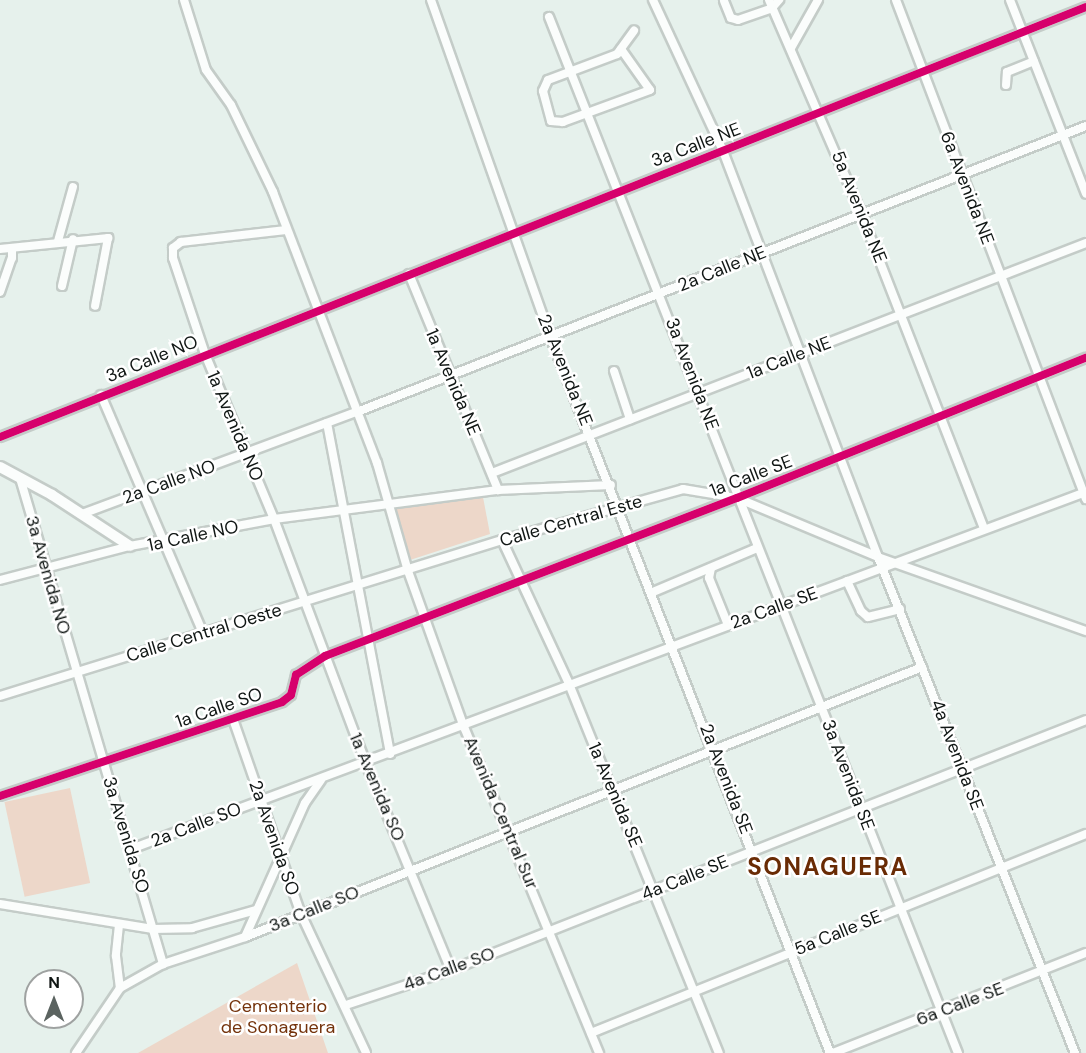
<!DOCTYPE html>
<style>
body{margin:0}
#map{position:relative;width:1086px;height:1053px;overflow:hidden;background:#e6f1ec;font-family:"DM Sans",sans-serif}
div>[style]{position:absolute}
.green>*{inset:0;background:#edd7c9;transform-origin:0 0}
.roads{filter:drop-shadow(2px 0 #c4ccc8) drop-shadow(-2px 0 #c4ccc8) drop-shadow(0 2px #c4ccc8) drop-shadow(0 -2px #c4ccc8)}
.minor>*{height:8px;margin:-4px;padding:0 4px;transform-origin:4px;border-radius:4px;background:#fbfdfc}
.tertiary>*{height:10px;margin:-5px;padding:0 5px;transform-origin:5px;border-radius:5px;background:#fbfdfc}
.cycleway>*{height:8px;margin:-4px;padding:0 4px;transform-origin:4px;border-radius:4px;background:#d6006c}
span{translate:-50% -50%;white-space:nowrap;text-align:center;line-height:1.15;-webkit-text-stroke:5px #fff;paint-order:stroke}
.street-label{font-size:18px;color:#101614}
.park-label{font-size:18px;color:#74330c}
.district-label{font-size:24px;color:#692b04;font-weight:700;letter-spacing:1.5px}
.north{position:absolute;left:24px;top:969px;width:60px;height:60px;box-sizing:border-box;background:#fff;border:2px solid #9fa2a1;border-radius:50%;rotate:0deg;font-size:16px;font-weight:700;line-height:24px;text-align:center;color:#101614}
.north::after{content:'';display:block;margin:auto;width:21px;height:27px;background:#5b6360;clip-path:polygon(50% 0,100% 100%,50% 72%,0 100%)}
</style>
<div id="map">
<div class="green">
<div style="clip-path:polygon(483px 497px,490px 534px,410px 560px,395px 508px)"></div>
<div style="left:70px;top:788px;width:97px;height:67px;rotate:78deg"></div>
<div style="clip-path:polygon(297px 963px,328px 1053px,138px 1053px)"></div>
</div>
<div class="roads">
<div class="minor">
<div style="left:184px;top:0;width:73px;rotate:72.6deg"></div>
<div style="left:206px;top:70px;width:43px;rotate:54.5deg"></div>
<div style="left:231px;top:105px;width:97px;rotate:64.2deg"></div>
<div style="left:273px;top:192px;width:290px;rotate:69deg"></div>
<div style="left:377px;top:463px;width:112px;rotate:74deg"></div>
<div style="left:408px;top:571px;width:166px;rotate:70.3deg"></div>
<div style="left:464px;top:727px;width:353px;rotate:67.5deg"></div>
<div style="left:431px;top:0;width:356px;rotate:70.5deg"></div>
<div style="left:550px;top:336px;width:770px;rotate:68.67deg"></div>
<div style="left:653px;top:0;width:166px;rotate:65.1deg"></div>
<div style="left:723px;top:151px;width:435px;rotate:69.1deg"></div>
<div style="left:878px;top:557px;width:534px;rotate:68.34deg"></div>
<div style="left:769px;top:0;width:232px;rotate:66.6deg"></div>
<div style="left:861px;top:213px;width:339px;rotate:68.7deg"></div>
<div style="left:896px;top:0;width:534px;rotate:69.16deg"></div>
<div style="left:1010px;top:0;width:208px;rotate:68.6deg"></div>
<div style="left:724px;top:1px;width:18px;rotate:68deg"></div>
<div style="left:731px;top:18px;width:7px;rotate:16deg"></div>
<div style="left:738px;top:20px;width:36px;rotate:-19deg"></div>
<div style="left:772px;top:8px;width:11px;rotate:-49deg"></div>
<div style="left:549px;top:17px;width:1114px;rotate:68.46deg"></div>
<div style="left:791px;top:48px;width:55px;rotate:-60.6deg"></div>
<div style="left:621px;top:49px;width:50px;rotate:54.7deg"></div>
<div style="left:650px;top:90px;width:93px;rotate:159.8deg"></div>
<div style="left:563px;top:122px;width:12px;rotate:-175deg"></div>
<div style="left:551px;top:121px;width:31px;rotate:-105deg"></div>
<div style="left:543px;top:91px;width:12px;rotate:-66deg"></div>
<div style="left:548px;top:80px;width:74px;rotate:-20.6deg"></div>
<div style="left:617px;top:54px;width:29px;rotate:-54deg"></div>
<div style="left:1006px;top:85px;width:13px;rotate:-86deg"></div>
<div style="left:1007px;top:72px;width:29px;rotate:-22deg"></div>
<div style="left:286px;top:230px;width:106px;rotate:173.5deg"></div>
<div style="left:181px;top:242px;width:10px;rotate:143deg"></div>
<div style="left:173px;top:248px;width:10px;rotate:90deg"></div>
<div style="left:173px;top:258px;width:101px;rotate:71.6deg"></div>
<div style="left:205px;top:354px;width:179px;rotate:67.3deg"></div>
<div style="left:274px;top:519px;width:262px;rotate:69.4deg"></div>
<div style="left:366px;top:764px;width:223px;rotate:67.6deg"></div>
<div style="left:58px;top:241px;width:56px;rotate:-74.5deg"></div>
<div style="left:0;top:249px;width:109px;rotate:-5.8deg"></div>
<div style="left:108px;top:238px;width:69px;rotate:100.8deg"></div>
<div style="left:409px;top:274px;width:234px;rotate:67.6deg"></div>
<div style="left:62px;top:286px;width:48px;rotate:-76.8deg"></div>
<div style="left:0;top:292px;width:36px;rotate:-71deg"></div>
<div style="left:12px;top:258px;width:10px;rotate:-90deg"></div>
<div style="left:614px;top:371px;width:51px;rotate:71.6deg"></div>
<div style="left:101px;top:395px;width:259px;rotate:66.8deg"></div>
<div style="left:327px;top:423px;width:337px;rotate:79.2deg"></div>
<div style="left:0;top:437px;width:1168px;rotate:-21.6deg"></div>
<div style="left:492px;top:473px;width:637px;rotate:-21.17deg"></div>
<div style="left:20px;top:478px;width:507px;rotate:73.6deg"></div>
<div style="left:82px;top:514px;width:293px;rotate:-20.4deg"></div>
<div style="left:357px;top:412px;width:783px;rotate:-21.42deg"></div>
<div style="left:502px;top:540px;width:159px;rotate:65deg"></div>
<div style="left:569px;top:684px;width:398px;rotate:67.9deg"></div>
<div style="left:711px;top:568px;width:10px;rotate:101deg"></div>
<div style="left:709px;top:578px;width:51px;rotate:68deg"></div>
<div style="left:0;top:580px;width:134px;rotate:-14.7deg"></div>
<div style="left:130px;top:546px;width:147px;rotate:-10.6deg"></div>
<div style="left:274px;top:519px;width:226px;rotate:-7.4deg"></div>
<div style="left:498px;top:490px;width:113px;rotate:-2.5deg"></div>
<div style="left:847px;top:581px;width:33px;rotate:65deg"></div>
<div style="left:861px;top:611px;width:9px;rotate:41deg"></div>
<div style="left:868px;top:617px;width:33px;rotate:-14deg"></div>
<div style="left:653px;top:592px;width:113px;rotate:-22.9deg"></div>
<div style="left:0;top:696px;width:526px;rotate:-17.26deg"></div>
<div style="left:502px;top:540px;width:188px;rotate:-15.7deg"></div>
<div style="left:683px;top:489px;width:55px;rotate:9.5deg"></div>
<div style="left:737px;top:498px;width:153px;rotate:22.7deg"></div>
<div style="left:878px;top:557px;width:221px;rotate:19.6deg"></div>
<div style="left:233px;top:719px;width:207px;rotate:70.8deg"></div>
<div style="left:301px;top:914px;width:153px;rotate:64.9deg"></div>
<div style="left:0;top:796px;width:297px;rotate:-18.4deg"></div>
<div style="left:282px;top:702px;width:11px;rotate:-38deg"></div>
<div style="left:291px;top:695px;width:21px;rotate:-76deg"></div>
<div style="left:296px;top:675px;width:35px;rotate:-33deg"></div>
<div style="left:325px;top:656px;width:441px;rotate:-21deg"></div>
<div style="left:737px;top:498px;width:376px;rotate:-21.9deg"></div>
<div style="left:131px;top:849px;width:1020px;rotate:-20.5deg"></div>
<div style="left:0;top:904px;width:155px;rotate:9.3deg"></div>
<div style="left:153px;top:929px;width:39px;rotate:-1deg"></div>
<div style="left:192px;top:928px;width:66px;rotate:-15.7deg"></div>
<div style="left:119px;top:925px;width:31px;rotate:96deg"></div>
<div style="left:116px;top:956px;width:32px;rotate:83deg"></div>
<div style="left:245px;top:937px;width:147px;rotate:-65.9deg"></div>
<div style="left:305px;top:803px;width:28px;rotate:-55deg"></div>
<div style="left:346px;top:1005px;width:111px;rotate:-18.4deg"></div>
<div style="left:451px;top:970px;width:682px;rotate:-21.49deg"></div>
<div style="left:591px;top:1033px;width:534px;rotate:-21.9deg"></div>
<div style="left:76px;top:1053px;width:78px;rotate:-55.9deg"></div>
<div style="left:120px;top:988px;width:49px;rotate:-29.2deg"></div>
<div style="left:163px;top:964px;width:86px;rotate:-18.2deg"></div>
<div style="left:245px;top:937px;width:729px;rotate:-21.74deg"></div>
<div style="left:833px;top:1053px;width:272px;rotate:-21.6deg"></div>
</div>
<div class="tertiary">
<div style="left:0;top:467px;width:59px;rotate:28.3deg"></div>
<div style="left:52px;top:495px;width:93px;rotate:33.2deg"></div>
</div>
</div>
<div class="cycleway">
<div style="left:0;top:437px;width:1168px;rotate:-21.6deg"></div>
<div style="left:0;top:796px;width:297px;rotate:-18.4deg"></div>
<div style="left:282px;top:702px;width:11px;rotate:-38deg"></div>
<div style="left:291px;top:695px;width:21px;rotate:-76deg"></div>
<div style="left:296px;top:675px;width:35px;rotate:-33deg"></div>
<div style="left:325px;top:656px;width:441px;rotate:-21deg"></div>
<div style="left:737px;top:498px;width:376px;rotate:-21.9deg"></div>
</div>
<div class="street-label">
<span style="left:696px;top:145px;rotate:-21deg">3a Calle NE</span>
<span style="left:967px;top:188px;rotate:69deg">6a Avenida NE</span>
<span style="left:859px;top:207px;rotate:68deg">5a Avenida NE</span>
<span style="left:722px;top:269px;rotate:-22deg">2a Calle NE</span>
<span style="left:789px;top:358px;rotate:-21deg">1a Calle NE</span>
<span style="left:152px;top:359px;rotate:-22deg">3a Calle NO</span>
<span style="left:565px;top:370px;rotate:68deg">2a Avenida NE</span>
<span style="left:692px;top:374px;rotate:69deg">3a Avenida NE</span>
<span style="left:453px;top:382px;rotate:67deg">1a Avenida NE</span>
<span style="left:235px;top:426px;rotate:67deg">1a Avenida NO</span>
<span style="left:751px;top:476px;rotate:-21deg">1a Calle SE</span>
<span style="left:169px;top:482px;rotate:-20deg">2a Calle NO</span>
<span style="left:571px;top:521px;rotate:-16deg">Calle Central Este</span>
<span style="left:193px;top:536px;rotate:-12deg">1a Calle NO</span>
<span style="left:48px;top:575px;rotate:74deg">3a Avenida NO</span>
<span style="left:774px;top:608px;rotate:-20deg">2a Calle SE</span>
<span style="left:204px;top:633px;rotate:-17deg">Calle Central Oeste</span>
<span style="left:219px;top:708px;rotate:-19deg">1a Calle SO</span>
<span style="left:957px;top:755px;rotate:69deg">4a Avenida SE</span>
<span style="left:848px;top:775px;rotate:69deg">3a Avenida SE</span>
<span style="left:726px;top:779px;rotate:69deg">2a Avenida SE</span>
<span style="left:377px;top:787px;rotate:67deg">1a Avenida SO</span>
<span style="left:615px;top:795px;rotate:67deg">1a Avenida SE</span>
<span style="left:501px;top:813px;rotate:67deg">Avenida Central Sur</span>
<span style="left:196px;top:825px;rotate:-21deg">2a Calle SO</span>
<span style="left:126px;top:835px;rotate:73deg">3a Avenida SO</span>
<span style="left:274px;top:838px;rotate:71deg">2a Avenida SO</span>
<span style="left:685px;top:878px;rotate:-22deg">4a Calle SE</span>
<span style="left:314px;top:909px;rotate:-22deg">3a Calle SO</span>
<span style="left:838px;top:933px;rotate:-22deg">5a Calle SE</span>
<span style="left:449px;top:969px;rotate:-20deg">4a Calle SO</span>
<span style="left:960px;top:1004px;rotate:-21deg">6a Calle SE</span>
</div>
<div class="park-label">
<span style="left:278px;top:1017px">Cementerio<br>de Sonaguera</span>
</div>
<div class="district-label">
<span style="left:828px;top:867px">SONAGUERA</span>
</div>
<div class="north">N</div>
</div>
